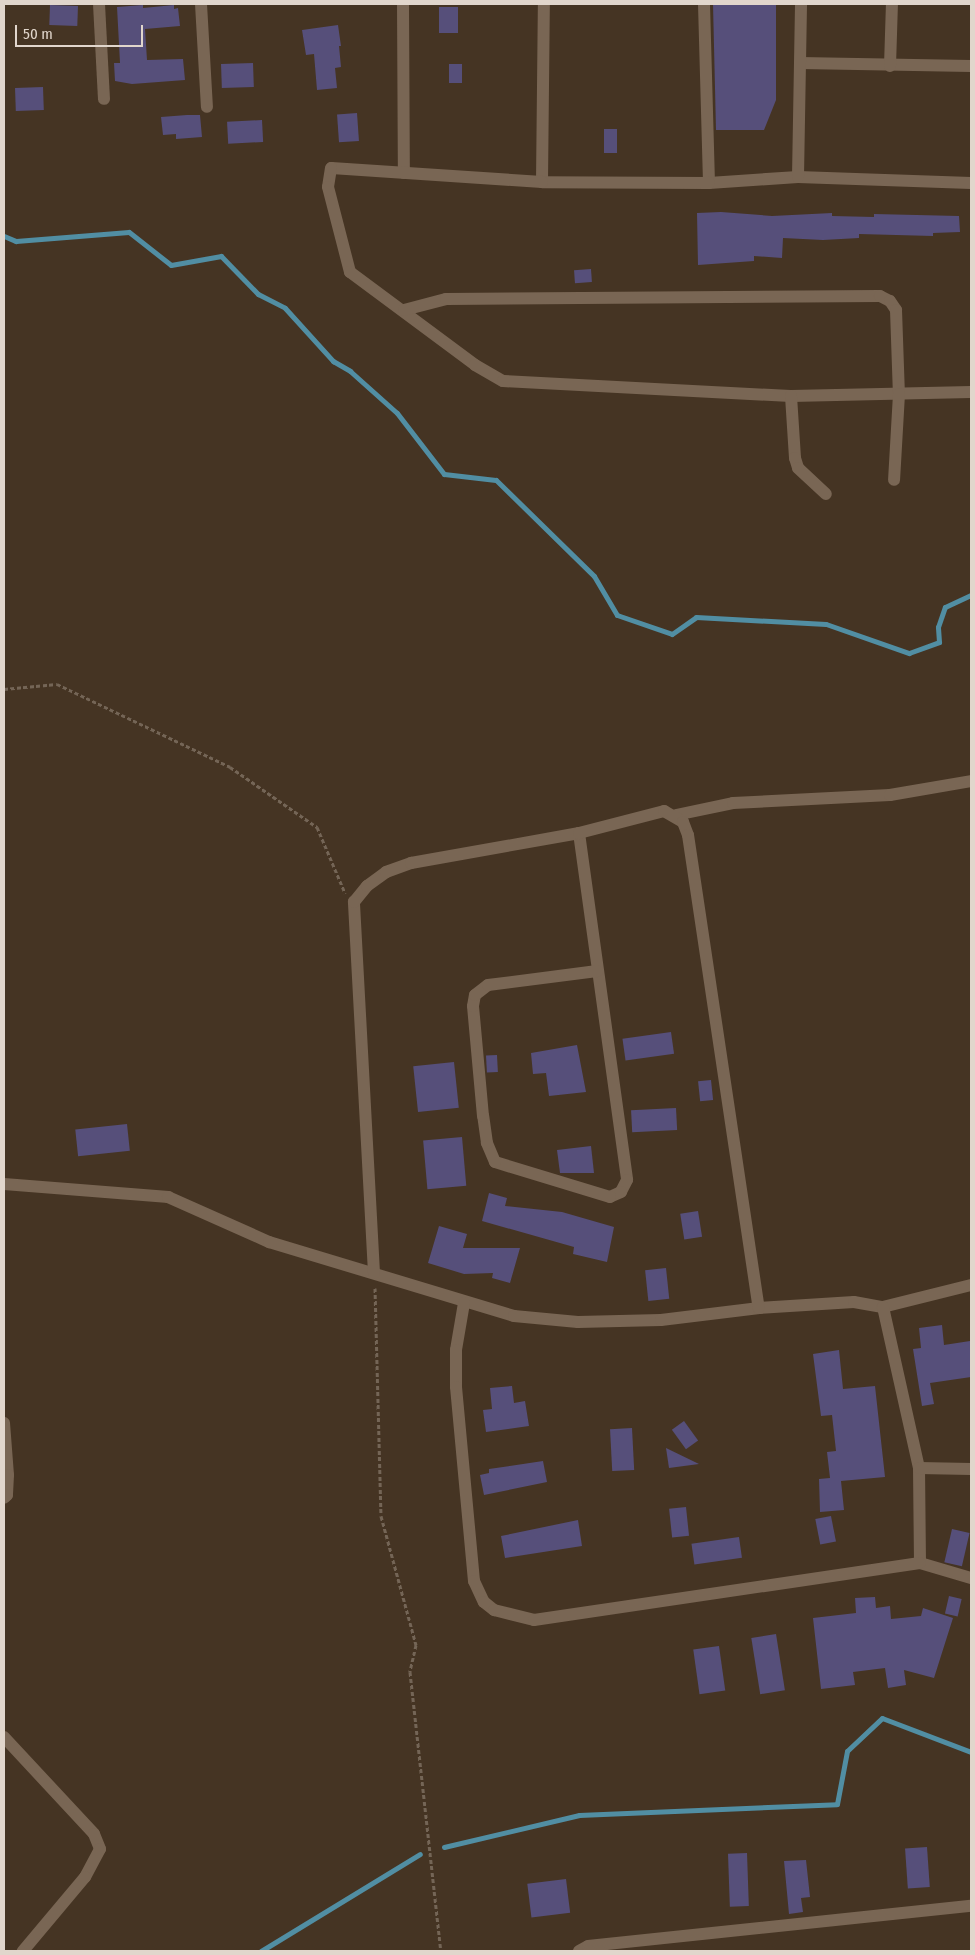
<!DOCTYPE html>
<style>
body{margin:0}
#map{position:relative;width:975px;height:1955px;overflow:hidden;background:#453423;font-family:"Fira Sans Condensed",sans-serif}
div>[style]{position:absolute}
.stream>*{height:5px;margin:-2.5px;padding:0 2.5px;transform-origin:2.5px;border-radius:2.5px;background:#518ea3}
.building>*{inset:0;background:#564f7a;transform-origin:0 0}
.path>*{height:3px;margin-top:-1.5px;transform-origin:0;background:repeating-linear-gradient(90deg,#746556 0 4px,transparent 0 6.5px)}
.minor>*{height:12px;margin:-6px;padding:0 6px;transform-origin:6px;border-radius:6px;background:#796654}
span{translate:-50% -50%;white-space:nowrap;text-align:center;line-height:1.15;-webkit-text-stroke:4px #453423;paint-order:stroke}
.frame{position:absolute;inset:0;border:5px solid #e1d6cc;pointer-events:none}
.scale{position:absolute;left:15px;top:25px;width:128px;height:22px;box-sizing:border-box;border:2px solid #e1d6cc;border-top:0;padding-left:6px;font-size:15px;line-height:18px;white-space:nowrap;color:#e1d6cc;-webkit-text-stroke:4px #453423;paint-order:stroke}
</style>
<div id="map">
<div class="stream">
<div style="left:4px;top:236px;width:13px;rotate:23deg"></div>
<div style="left:16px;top:241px;width:113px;rotate:-4.6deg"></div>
<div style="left:129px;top:232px;width:53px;rotate:38.2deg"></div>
<div style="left:171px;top:265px;width:51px;rotate:-10.2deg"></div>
<div style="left:221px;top:256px;width:53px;rotate:45.8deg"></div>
<div style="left:258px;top:294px;width:30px;rotate:27deg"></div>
<div style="left:285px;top:308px;width:72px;rotate:47.8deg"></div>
<div style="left:333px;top:361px;width:20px;rotate:30deg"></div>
<div style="left:350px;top:371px;width:63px;rotate:41.8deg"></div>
<div style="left:397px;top:413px;width:77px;rotate:52.4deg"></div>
<div style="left:444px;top:474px;width:52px;rotate:6.6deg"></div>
<div style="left:496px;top:480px;width:137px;rotate:44.4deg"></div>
<div style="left:594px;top:576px;width:45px;rotate:59.5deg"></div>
<div style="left:617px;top:615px;width:58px;rotate:19.1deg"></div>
<div style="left:672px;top:634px;width:29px;rotate:-35deg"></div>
<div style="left:696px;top:617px;width:130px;rotate:3.1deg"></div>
<div style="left:826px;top:624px;width:88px;rotate:19.3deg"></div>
<div style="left:909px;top:653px;width:32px;rotate:-20deg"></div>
<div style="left:939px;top:642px;width:15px;rotate:-94deg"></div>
<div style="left:938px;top:627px;width:21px;rotate:-71deg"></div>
<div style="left:945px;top:607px;width:29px;rotate:-25deg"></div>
<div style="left:444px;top:1847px;width:139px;rotate:-13.3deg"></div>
<div style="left:579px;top:1815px;width:258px;rotate:-2.4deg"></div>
<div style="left:837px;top:1804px;width:54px;rotate:-79.3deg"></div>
<div style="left:847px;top:1751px;width:48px;rotate:-43.3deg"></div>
<div style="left:882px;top:1718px;width:95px;rotate:20.9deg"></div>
<div style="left:261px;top:1951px;width:186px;rotate:-31.4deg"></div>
</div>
<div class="building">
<div style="clip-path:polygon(713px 4px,776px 4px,776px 100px,764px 130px,716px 130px)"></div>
<div style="left:50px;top:5px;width:28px;height:20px;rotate:2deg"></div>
<div style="clip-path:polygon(143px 5px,143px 8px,174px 5px,174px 9px,178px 8px,180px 26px,145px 29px,147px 60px,183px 59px,185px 80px,132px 84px,115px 81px,114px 63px,120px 63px,117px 7px)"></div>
<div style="left:458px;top:7px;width:26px;height:19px;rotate:90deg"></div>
<div style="clip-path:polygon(338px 25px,341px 46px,339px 46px,341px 67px,335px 68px,337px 88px,317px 90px,314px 54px,306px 55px,302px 30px)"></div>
<div style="left:253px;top:63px;width:24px;height:32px;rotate:88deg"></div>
<div style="left:449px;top:64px;width:13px;height:19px"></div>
<div style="left:43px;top:87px;width:23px;height:28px;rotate:88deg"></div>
<div style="left:357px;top:113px;width:28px;height:20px;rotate:86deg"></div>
<div style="clip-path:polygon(187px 115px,200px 115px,202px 137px,176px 139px,176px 134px,163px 135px,161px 117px)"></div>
<div style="left:262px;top:120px;width:22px;height:35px;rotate:87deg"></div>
<div style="left:604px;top:129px;width:13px;height:24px"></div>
<div style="clip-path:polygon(721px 212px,772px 216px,832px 213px,832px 216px,874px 217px,874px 214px,959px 216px,960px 232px,933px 233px,933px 236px,859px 234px,859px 238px,823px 240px,783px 238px,782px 258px,754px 256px,754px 261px,698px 265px,697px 213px)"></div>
<div style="left:591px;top:269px;width:13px;height:17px;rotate:86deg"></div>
<div style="left:671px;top:1032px;width:22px;height:49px;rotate:82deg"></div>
<div style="clip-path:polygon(577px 1045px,586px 1092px,549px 1096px,546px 1073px,533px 1074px,531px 1053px)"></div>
<div style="left:497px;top:1055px;width:17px;height:11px;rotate:87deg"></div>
<div style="left:454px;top:1062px;width:46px;height:41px;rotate:84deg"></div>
<div style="left:711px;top:1080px;width:20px;height:13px;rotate:84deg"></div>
<div style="left:676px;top:1108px;width:22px;height:45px;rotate:87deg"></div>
<div style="left:127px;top:1124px;width:27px;height:52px;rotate:84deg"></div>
<div style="left:462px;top:1137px;width:49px;height:39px;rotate:85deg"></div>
<div style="clip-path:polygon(591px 1146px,594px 1173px,560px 1173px,557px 1150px)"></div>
<div style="clip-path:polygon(489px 1193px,507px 1198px,505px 1206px,562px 1212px,614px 1227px,607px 1262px,573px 1254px,574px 1247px,482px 1221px)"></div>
<div style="left:698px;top:1211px;width:26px;height:18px;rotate:81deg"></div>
<div style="clip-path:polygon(439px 1226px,467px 1234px,463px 1248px,520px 1248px,510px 1283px,492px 1278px,493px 1273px,464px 1274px,428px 1263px)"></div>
<div style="left:666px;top:1268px;width:31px;height:21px;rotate:84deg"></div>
<div style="clip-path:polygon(942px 1325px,944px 1345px,970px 1341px,971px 1377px,930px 1383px,934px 1404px,922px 1406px,913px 1349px,921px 1348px,919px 1328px)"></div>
<div style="clip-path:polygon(839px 1350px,843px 1389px,875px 1386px,885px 1477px,841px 1481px,844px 1510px,820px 1512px,819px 1479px,830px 1478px,827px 1452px,836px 1451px,832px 1415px,821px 1416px,813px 1354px)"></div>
<div style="clip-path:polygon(512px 1386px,514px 1403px,525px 1401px,529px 1426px,486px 1432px,483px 1410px,492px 1409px,490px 1388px)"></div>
<div style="left:684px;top:1421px;width:24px;height:15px;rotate:54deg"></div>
<div style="left:632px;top:1428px;width:42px;height:22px;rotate:87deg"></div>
<div style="clip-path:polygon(666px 1448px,699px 1464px,669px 1468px)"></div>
<div style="clip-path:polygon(543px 1461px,547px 1482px,484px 1495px,480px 1475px,489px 1473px,489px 1469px)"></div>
<div style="left:686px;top:1507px;width:29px;height:17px;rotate:84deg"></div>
<div style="left:831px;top:1516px;width:26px;height:16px;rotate:79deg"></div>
<div style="clip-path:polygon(578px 1520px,582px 1546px,505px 1558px,501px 1536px)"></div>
<div style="left:952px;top:1529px;width:18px;height:34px;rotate:13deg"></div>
<div style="left:739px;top:1537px;width:21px;height:48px;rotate:82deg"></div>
<div style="left:949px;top:1596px;width:13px;height:18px;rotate:13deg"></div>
<div style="clip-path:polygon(875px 1597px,876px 1608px,890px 1606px,891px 1619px,921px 1616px,923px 1608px,953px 1618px,934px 1678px,904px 1670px,906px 1685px,888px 1688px,885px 1668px,853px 1672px,855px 1685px,821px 1689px,813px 1618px,856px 1613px,855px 1598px)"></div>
<div style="left:776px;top:1634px;width:57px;height:25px;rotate:81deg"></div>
<div style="left:719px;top:1646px;width:45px;height:26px;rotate:82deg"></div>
<div style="left:927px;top:1847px;width:40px;height:22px;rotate:86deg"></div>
<div style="left:747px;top:1853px;width:53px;height:19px;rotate:88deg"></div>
<div style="clip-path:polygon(806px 1860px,810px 1897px,801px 1898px,803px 1912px,789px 1914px,784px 1861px)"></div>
<div style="left:566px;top:1879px;width:34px;height:39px;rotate:83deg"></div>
</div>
<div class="path">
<div style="left:4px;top:689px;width:53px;rotate:-5.4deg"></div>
<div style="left:57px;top:684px;width:192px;rotate:25.6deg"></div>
<div style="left:230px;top:767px;width:106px;rotate:34.6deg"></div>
<div style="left:317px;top:827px;width:72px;rotate:67deg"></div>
<div style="left:375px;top:1288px;width:228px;rotate:88.5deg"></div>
<div style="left:381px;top:1516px;width:134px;rotate:74.8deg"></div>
<div style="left:416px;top:1645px;width:28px;rotate:103deg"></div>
<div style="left:410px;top:1672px;width:281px;rotate:83.7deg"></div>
</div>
<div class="minor">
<div style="left:99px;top:4px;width:95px;rotate:87deg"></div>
<div style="left:201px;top:4px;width:103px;rotate:86.7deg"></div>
<div style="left:403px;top:4px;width:169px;rotate:89.7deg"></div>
<div style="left:704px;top:4px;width:179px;rotate:88.4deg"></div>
<div style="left:709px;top:183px;width:89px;rotate:-3.9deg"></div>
<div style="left:798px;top:177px;width:173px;rotate:2deg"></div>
<div style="left:800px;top:63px;width:171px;rotate:1deg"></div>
<div style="left:890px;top:66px;width:62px;rotate:-88.2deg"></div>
<div style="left:798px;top:177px;width:173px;rotate:-89deg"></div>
<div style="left:542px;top:182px;width:178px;rotate:-89.4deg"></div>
<div style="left:709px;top:183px;width:167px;rotate:-179.7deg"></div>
<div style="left:542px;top:182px;width:211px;rotate:-176.2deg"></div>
<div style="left:331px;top:168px;width:19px;rotate:99deg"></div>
<div style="left:328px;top:187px;width:88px;rotate:75.5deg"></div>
<div style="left:350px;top:272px;width:156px;rotate:36.6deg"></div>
<div style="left:475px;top:365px;width:32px;rotate:30deg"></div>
<div style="left:503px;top:381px;width:288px;rotate:3deg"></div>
<div style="left:791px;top:396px;width:180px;rotate:-1.3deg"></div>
<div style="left:404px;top:310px;width:43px;rotate:-14.7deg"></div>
<div style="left:446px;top:299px;width:434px;rotate:-0.4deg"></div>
<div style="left:880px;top:296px;width:11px;rotate:27deg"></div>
<div style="left:890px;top:301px;width:11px;rotate:56deg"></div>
<div style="left:896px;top:310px;width:84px;rotate:88deg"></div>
<div style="left:899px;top:394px;width:86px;rotate:93.3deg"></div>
<div style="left:791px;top:396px;width:62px;rotate:86.3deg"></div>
<div style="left:795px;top:458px;width:10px;rotate:73deg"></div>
<div style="left:798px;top:468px;width:38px;rotate:43deg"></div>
<div style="left:676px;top:815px;width:58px;rotate:-11.9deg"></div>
<div style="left:733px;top:803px;width:157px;rotate:-2.9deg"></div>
<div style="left:890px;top:795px;width:82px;rotate:-9.8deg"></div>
<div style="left:579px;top:833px;width:350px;rotate:82.1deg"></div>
<div style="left:627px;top:1180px;width:13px;rotate:117deg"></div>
<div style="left:621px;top:1192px;width:12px;rotate:156deg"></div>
<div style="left:610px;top:1197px;width:120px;rotate:-163.1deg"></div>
<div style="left:495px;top:1162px;width:21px;rotate:-113deg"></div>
<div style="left:487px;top:1143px;width:27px;rotate:-98deg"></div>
<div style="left:483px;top:1116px;width:110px;rotate:-95.2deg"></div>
<div style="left:473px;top:1006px;width:11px;rotate:-80deg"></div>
<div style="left:475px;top:995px;width:16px;rotate:-38deg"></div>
<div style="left:488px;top:985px;width:110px;rotate:-7.3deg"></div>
<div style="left:4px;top:1184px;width:165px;rotate:4.5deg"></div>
<div style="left:168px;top:1197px;width:111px;rotate:24deg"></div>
<div style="left:269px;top:1242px;width:256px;rotate:16.8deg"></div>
<div style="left:514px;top:1316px;width:64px;rotate:5.4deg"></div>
<div style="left:578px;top:1322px;width:83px;rotate:-1.4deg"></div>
<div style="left:661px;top:1320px;width:99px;rotate:-7deg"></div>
<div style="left:759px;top:1308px;width:95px;rotate:-3.6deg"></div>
<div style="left:854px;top:1302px;width:29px;rotate:10deg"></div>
<div style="left:374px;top:1273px;width:372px;rotate:-93.1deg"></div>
<div style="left:354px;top:902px;width:21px;rotate:-51deg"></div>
<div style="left:367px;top:886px;width:24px;rotate:-36deg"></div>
<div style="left:386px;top:872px;width:27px;rotate:-20deg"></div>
<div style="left:411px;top:863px;width:171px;rotate:-10.1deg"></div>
<div style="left:579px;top:833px;width:88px;rotate:-14.5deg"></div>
<div style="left:664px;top:811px;width:22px;rotate:30deg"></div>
<div style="left:683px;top:822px;width:14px;rotate:69deg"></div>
<div style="left:688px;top:835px;width:478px;rotate:81.5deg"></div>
<div style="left:971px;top:1285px;width:91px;rotate:166deg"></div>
<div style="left:883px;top:1307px;width:165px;rotate:77.4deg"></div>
<div style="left:919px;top:1468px;width:95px;rotate:89.4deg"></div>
<div style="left:920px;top:1563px;width:53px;rotate:16.4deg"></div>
<div style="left:464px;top:1303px;width:48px;rotate:99.7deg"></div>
<div style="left:456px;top:1350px;width:37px;rotate:90deg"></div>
<div style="left:456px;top:1387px;width:195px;rotate:84.7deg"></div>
<div style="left:474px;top:1581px;width:23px;rotate:65deg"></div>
<div style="left:484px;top:1602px;width:13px;rotate:39deg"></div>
<div style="left:494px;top:1610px;width:41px;rotate:14deg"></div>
<div style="left:534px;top:1620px;width:390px;rotate:-8.4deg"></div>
<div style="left:4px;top:1423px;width:52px;rotate:85.6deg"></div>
<div style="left:8px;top:1475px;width:20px;rotate:93deg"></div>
<div style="left:7px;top:1495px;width:4px;rotate:135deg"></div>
<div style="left:919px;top:1468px;width:52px;rotate:1.1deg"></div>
<div style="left:4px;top:1737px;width:132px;rotate:47.1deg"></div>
<div style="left:94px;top:1834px;width:16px;rotate:68deg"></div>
<div style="left:100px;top:1849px;width:32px;rotate:118deg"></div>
<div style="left:85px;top:1877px;width:97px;rotate:130deg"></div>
<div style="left:579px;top:1951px;width:10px;rotate:-29deg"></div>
<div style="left:588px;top:1946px;width:385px;rotate:-6deg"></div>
</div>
<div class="frame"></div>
<div class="scale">50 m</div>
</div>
